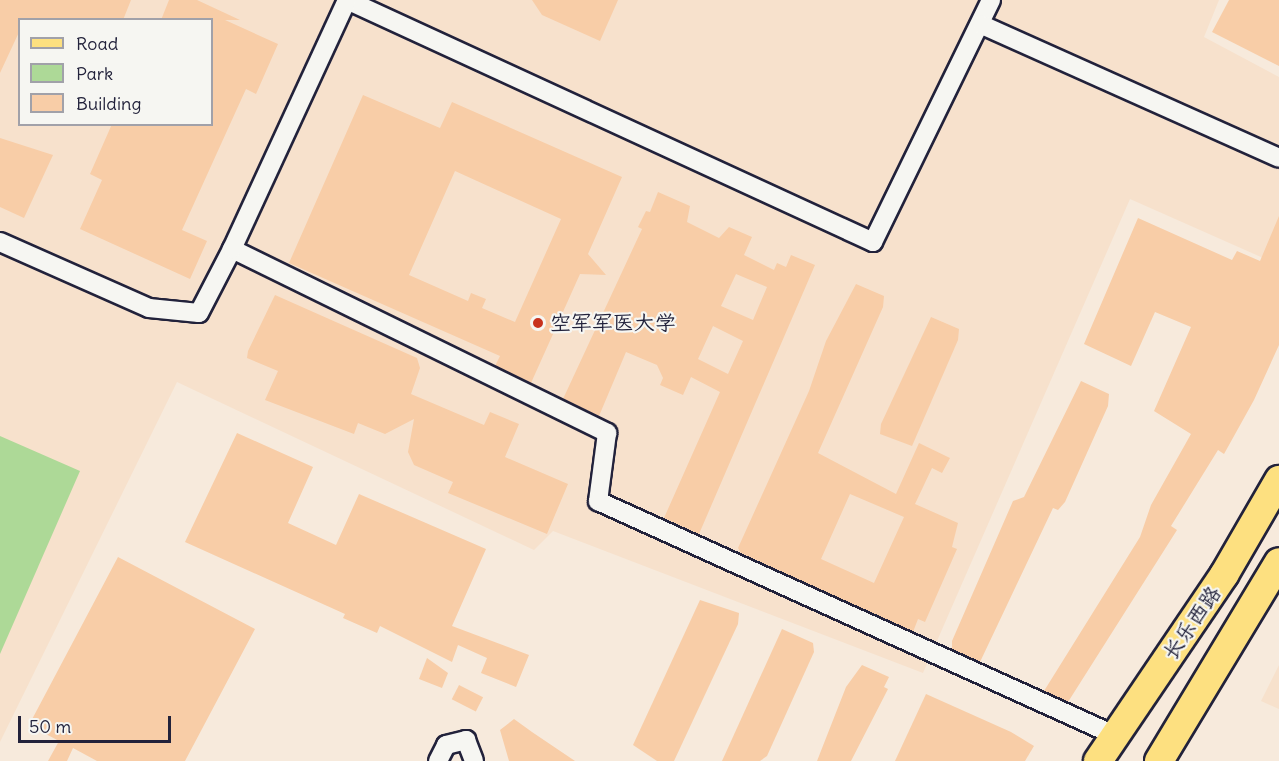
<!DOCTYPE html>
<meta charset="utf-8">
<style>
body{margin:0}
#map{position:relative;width:1279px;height:761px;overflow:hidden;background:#f7eadc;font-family:Delius,"LXGW WenKai TC",sans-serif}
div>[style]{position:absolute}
.built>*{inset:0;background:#f7e1cc}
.green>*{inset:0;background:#add997}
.building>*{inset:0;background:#f8cda7;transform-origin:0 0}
.roads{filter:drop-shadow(2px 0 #22223b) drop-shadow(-2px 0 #22223b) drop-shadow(0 2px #22223b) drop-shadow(0 -2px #22223b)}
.minor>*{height:18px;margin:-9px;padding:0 9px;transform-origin:9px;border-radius:9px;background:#f6f6f2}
.primary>*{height:28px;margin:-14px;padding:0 14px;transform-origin:14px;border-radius:14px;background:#fde080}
.dots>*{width:16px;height:16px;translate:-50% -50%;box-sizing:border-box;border:3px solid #f6f6f2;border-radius:50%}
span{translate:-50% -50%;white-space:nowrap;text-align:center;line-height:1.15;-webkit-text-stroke:4.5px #f6f6f2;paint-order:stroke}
.poi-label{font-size:21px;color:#22223b}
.left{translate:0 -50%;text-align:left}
.street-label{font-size:21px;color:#22223b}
.legend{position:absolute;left:18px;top:18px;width:195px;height:108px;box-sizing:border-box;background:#f6f6f2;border:2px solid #a1a1a9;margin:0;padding:8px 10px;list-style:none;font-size:18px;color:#22223b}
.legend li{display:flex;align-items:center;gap:12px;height:30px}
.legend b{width:30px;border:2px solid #a1a1a9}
.scale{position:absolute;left:18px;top:716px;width:153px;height:27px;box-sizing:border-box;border:3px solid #22223b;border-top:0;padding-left:8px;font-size:18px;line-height:21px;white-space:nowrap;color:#22223b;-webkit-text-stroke:4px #f6f6f2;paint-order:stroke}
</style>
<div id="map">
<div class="built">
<div style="clip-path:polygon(evenodd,0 0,1219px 0,1204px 37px,1279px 77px,1279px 265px,1130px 199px,923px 673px,553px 531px,534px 550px,177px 382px,0 742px,0 0,20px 20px,212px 20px,212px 124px,20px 124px,20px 20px)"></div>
<div style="clip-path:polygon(1279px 665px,1279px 709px,1261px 701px)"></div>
</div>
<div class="green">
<div style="clip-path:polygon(0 436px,80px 471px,0 654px)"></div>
</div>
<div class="building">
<div style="clip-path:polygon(0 0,131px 0,123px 20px,20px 20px,20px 30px,0 73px)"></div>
<div style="clip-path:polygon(169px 0,197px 0,240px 20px,225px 20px,278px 44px,256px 94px,246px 89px,182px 230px,207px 241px,190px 279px,80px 229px,102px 180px,90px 174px,112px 124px,212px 124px,212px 20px,161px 20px)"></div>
<div style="clip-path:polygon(532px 0,618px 0,600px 41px,542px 15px)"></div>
<div style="clip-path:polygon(1229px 0,1279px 0,1279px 66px,1212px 32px)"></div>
<div style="clip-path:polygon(evenodd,363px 95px,440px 128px,452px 102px,622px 177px,588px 254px,606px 275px,580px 274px,531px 383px,495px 366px,500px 356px,289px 263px,363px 95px,455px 171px,561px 219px,515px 322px,482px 308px,486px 299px,471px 293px,468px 301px,409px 275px,455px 171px)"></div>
<div style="clip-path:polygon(0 138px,53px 155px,24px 218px,0 207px)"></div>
<div style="clip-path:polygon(evenodd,658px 192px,690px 206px,687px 222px,719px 238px,729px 227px,752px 237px,744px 255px,774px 270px,777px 263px,786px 267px,791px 255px,815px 265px,699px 534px,664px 518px,720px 392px,691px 377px,683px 395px,660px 385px,663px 378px,657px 365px,626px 352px,599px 416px,563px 399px,642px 229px,638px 227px,646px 211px,650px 212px,658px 192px,736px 274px,767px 287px,753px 320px,721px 306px,736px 274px,658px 192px,713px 326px,743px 341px,728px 374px,698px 359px,713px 326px)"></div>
<div style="clip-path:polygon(1279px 216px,1279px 345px,1254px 400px,1224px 454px,1218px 450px,1171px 526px,1177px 530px,1068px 702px,1044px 691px,1140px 537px,1151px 505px,1191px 434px,1154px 411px,1191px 327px,1155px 312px,1131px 366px,1084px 344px,1138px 218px,1232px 260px,1237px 251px,1260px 261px)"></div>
<div style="clip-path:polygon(evenodd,856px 284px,884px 296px,883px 307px,818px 453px,896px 494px,919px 443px,950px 458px,942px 473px,932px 468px,915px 504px,958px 523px,952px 547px,957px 549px,925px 622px,918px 619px,913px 632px,741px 553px,738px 548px,809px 391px,826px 341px,856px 284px,850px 494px,904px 517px,874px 583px,821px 559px,850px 494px)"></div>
<div style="clip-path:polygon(275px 295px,417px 358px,420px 368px,411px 394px,484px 425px,490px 412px,519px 424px,505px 457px,568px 484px,547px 534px,448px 493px,453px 482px,414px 465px,408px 452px,414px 419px,385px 434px,358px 423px,354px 434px,265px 400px,278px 371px,247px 358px,248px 351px)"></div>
<div style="clip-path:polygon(931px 317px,959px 329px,958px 340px,912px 446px,880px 434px,881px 424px)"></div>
<div style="clip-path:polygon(1081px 381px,1109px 394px,1108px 406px,1065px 502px,1058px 510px,1053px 508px,980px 662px,952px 649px,952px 641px,1013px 501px,1024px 497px)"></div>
<div style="clip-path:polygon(237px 433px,313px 467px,288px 523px,336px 545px,359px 494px,486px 549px,452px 626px,529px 655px,516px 687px,481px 673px,487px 658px,458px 645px,452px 662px,380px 626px,377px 633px,343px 618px,345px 614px,185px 542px)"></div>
<div style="clip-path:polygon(118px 557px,255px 629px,185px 761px,97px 761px,73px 748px,67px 761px,48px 761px,59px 741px,29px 725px)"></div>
<div style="clip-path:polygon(700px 600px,739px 613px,738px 624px,674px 761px,657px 761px,633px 745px)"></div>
<div style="clip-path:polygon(782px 629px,813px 643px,814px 652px,767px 756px,760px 761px,722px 761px)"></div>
<div style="clip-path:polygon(427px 658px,448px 673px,442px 688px,419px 679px)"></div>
<div style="clip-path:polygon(862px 665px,889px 677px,884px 687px,888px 689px,851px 761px,817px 761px,846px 687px)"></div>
<div style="left:459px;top:685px;width:27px;height:16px;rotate:27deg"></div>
<div style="clip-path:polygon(926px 694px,1011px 732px,1034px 746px,1025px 761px,895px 761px)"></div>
<div style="clip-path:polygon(514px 719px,532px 732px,575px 761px,509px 761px,500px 730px)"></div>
</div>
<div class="roads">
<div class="minor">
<div style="left:347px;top:0;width:579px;rotate:24.71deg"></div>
<div style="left:873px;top:242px;width:269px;rotate:-64deg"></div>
<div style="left:982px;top:25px;width:325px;rotate:24.1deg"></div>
<div style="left:0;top:242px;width:163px;rotate:23.9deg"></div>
<div style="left:149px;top:308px;width:50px;rotate:5.7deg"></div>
<div style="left:199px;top:313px;width:72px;rotate:-62.7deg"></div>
<div style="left:232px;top:249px;width:418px;rotate:26.1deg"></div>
<div style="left:607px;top:433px;width:69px;rotate:97.5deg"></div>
<div style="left:598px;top:501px;width:567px;rotate:24.39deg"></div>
<div style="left:232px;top:249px;width:274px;rotate:-65.2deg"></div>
<div style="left:438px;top:761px;width:18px;rotate:-63deg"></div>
<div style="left:446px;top:745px;width:21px;rotate:-14deg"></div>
<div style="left:466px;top:740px;width:22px;rotate:69deg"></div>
</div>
<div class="primary">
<div style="left:1098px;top:761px;width:225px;rotate:-55.9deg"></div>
<div style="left:1224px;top:575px;width:110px;rotate:-59.9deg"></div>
<div style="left:1159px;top:761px;width:232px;rotate:-58.9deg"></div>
</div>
</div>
<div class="dots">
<div style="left:538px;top:323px;background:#c8321e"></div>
</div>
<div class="poi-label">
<span class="left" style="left:550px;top:323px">空军军医大学</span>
</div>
<div class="street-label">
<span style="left:1192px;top:623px;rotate:-55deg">长乐西路</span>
</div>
<ul class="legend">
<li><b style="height:8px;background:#fde080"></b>Road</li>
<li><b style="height:16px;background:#add997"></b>Park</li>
<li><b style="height:16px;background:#f8cda7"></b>Building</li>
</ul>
<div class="scale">50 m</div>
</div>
